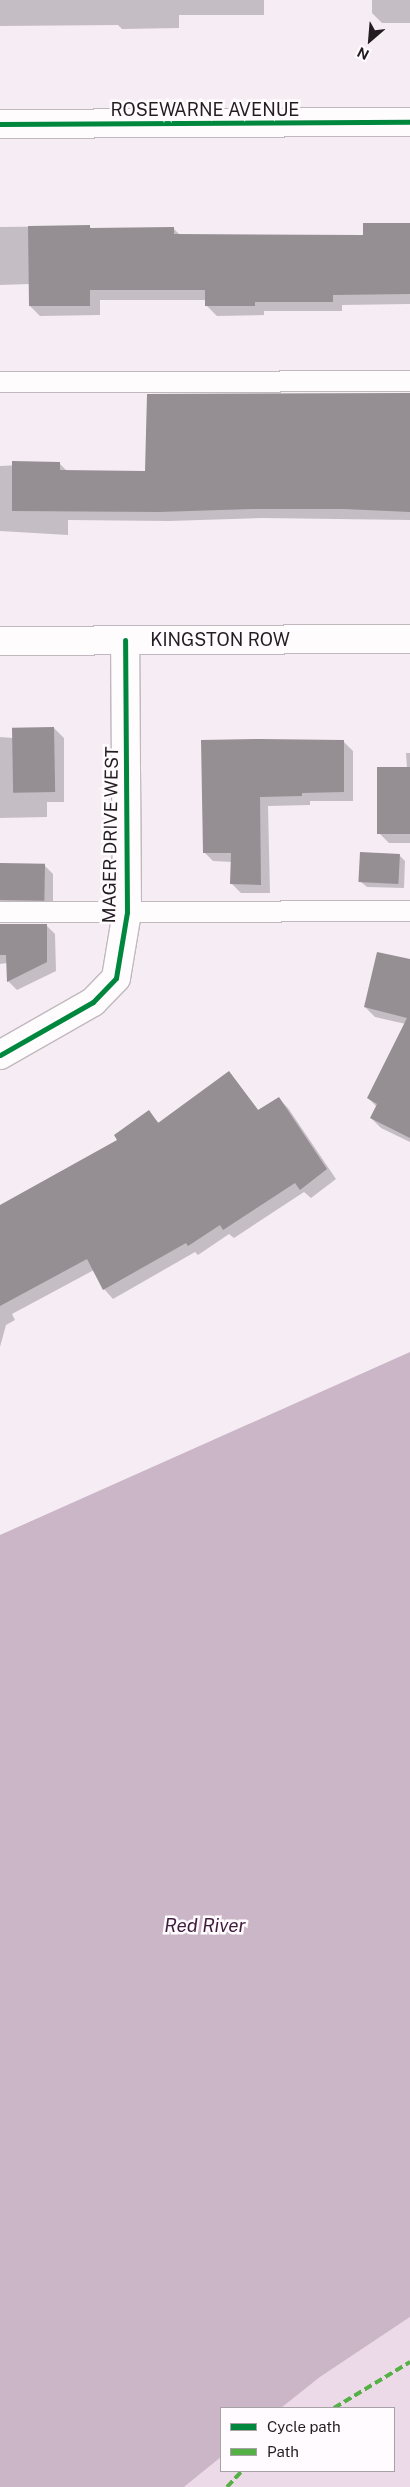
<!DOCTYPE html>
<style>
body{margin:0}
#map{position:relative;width:410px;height:2487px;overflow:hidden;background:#f6edf4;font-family:"Public Sans",sans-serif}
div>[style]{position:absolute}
.green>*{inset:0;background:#ecdae8}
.water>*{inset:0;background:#cbb6c7}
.shadow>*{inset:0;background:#0003}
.building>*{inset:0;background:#958e93;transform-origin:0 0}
.roads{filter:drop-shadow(1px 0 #c0b8be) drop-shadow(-1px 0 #c0b8be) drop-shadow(0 1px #c0b8be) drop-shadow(0 -1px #c0b8be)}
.lane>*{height:20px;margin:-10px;padding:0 10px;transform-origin:10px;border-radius:10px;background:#fefcfd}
.street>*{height:28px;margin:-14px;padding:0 14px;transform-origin:14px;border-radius:14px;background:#fefcfd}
.quiet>*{height:4px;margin-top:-2px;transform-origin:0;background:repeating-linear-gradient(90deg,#55b145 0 8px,transparent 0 12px)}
.cycleway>*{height:5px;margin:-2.5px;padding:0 2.5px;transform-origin:2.5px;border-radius:2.5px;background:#00873e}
span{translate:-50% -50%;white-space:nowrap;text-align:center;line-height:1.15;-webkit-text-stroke:5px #fffbfe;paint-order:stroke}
.street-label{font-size:18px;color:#231d22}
.water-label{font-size:19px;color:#411d3c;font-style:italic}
.legend{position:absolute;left:220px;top:2407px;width:175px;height:65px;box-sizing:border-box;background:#fffbfe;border:1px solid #a7a2a6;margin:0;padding:6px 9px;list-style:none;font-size:15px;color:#231d22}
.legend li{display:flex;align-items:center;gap:10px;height:25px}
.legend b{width:25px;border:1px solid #a7a2a6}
.north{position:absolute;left:345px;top:15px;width:50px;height:50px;-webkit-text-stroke:4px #fffbfe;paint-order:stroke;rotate:207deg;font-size:14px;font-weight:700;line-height:20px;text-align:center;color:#231d22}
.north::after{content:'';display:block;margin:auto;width:18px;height:22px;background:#231d22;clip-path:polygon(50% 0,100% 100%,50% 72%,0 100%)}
</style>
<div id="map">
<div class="green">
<div style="clip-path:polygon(410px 2317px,410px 2487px,184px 2487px,221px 2457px,221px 2471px,394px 2471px,394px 2408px,281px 2408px,320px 2377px)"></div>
</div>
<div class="water">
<div style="clip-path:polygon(410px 1352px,410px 2317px,320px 2377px,281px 2408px,221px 2408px,221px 2457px,184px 2487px,0 2487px,0 1535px)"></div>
</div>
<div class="shadow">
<div style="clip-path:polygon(0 0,264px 0,264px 15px,179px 15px,179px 28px,122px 29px,118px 25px,0 26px)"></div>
<div style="clip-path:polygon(372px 0,410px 0,410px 23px,382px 23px,372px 13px)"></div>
<div style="clip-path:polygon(410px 225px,410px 304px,342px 305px,342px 311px,264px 311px,264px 315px,217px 316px,207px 306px,207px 300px,100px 300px,100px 315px,40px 316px,30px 306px,30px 284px,0 285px,0 227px,89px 226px,93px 230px,174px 229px,180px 235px,364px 237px)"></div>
<div style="clip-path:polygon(410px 394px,410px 520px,262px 518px,169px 521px,68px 520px,68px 535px,0 531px,0 466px,59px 463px,68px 472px,147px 472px)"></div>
<div style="clip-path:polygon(54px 728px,64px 738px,64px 802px,47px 802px,47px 817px,0 818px,0 737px,13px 738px)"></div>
<div style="clip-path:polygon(202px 741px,344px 742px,353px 751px,353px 801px,310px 801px,310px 805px,268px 806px,270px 893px,241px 893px,232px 884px,232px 862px,213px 861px,204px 852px)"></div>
<div style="clip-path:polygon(406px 753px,410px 753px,410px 843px,389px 843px,379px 833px,407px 768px)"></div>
<div style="clip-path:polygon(399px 855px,405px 861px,404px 888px,367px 887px,361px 882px)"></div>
<div style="clip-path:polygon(0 865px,44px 865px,53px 874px,53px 909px,0 914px)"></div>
<div style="clip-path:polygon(0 925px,46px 925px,55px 934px,56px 971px,17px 990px,8px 981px,7px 963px,0 964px)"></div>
<div style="clip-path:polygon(410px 961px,410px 1025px,375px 1017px,365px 1007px)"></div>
<div style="clip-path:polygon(410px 1063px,410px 1142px,381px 1128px,371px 1118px,377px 1107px,368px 1098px)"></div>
<div style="clip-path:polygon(229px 1072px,259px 1111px,279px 1099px,288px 1108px,336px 1179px,311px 1198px,304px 1192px,234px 1238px,229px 1234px,198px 1255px,195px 1252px,113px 1299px,104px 1289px,94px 1270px,12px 1314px,15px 1320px,6px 1325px,0 1347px,0 1206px,119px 1140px,149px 1112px,160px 1124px)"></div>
</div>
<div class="building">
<div style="clip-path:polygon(363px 223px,410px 223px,410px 294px,333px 295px,333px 302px,255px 302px,255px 306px,205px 306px,205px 290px,90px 290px,90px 306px,29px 306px,28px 226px,90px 225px,90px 228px,174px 227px,174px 234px,363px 235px)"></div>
<div style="clip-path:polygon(410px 393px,410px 512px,344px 509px,252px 509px,159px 512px,12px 511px,12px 461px,60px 462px,60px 470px,145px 471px,147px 394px)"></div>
<div style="left:54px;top:727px;width:65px;height:42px;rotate:89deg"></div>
<div style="clip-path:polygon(259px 739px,344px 740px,344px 792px,302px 793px,302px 796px,260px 797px,261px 885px,230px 884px,231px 853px,203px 853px,201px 740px)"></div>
<div style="left:377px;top:767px;width:33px;height:67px"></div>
<div style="left:360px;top:852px;width:40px;height:30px;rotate:3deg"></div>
<div style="left:0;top:863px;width:45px;height:37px;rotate:1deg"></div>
<div style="clip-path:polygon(0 924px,47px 924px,47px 962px,7px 982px,6px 955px,0 955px)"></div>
<div style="clip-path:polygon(377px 952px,410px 959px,410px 1138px,370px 1118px,377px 1104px,367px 1098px,407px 1018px,364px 1007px)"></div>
<div style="clip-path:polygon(229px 1071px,258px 1110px,279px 1097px,327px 1169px,300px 1190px,295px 1183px,223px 1230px,220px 1225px,188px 1246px,186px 1243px,103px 1290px,87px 1259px,0 1306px,0 1205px,117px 1140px,114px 1135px,149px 1110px,158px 1123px)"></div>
</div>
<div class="roads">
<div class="lane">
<div style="left:0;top:382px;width:410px;rotate:-0.1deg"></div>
<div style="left:0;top:912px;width:410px;rotate:-0.1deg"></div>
</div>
<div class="street">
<div style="left:0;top:124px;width:410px;rotate:-0.3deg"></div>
<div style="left:0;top:641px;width:410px;rotate:-0.3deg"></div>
<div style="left:0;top:1055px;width:107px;rotate:-29.7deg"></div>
<div style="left:93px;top:1002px;width:33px;rotate:-46deg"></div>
<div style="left:116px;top:978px;width:67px;rotate:-80.5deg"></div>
<div style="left:127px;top:912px;width:272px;rotate:-90.4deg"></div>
</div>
</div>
<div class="quiet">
<div style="left:334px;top:2408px;width:89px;rotate:-31.2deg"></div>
<div style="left:227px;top:2487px;width:22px;rotate:-47deg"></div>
</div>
<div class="cycleway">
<div style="left:0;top:124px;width:410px;rotate:-0.3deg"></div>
<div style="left:0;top:1055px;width:107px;rotate:-29.7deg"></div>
<div style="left:93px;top:1002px;width:33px;rotate:-46deg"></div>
<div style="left:116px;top:978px;width:67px;rotate:-80.5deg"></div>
<div style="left:127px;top:912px;width:272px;rotate:-90.4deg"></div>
</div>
<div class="street-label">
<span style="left:205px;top:110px">ROSEWARNE AVENUE</span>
<span style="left:220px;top:640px">KINGSTON ROW</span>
<span style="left:111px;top:835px;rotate:-89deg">MAGER DRIVE WEST</span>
</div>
<div class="water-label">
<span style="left:205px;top:1926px">Red River</span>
</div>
<ul class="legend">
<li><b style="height:6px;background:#00873e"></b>Cycle path</li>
<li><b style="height:6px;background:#55b145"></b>Path</li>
</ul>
<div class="north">N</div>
</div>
